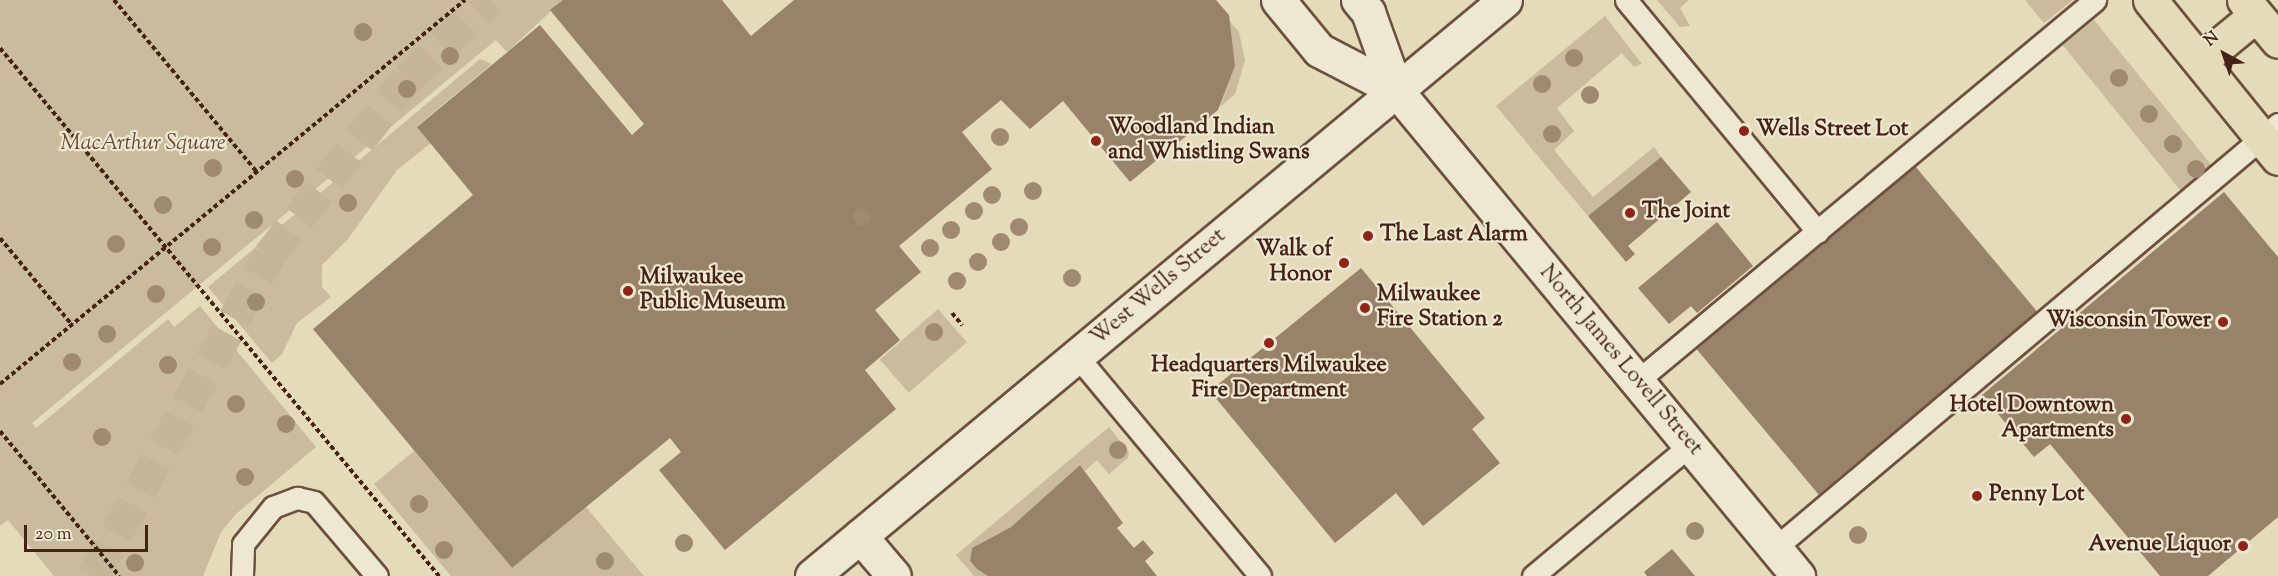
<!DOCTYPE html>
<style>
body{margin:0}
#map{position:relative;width:2278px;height:576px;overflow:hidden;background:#e5daba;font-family:"Sorts Mill Goudy",serif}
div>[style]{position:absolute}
.green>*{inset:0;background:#cabb9e;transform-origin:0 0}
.building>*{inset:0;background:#98826a;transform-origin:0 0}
.motorway-tunnel>*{height:33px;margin-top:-16.5px;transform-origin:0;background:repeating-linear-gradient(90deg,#c5b599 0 33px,transparent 0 49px)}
.path>*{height:4px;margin-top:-2px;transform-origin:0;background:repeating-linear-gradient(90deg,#442314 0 4.5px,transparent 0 7.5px)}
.roads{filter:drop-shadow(2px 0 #6c513e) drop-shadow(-2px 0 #6c513e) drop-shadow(0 2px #6c513e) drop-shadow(0 -2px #6c513e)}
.service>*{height:21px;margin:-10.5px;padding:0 10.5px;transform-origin:10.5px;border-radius:10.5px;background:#eee7d2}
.minor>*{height:33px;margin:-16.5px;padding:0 16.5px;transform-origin:16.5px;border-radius:16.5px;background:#eee7d2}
.tertiary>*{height:33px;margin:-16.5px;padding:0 16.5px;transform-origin:16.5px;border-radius:16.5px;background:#eee7d2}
.primary>*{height:33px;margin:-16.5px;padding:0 16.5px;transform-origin:16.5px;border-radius:16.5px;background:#e5daba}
.trees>*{width:18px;height:18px;margin:-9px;border-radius:50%;background:#9f8a71}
.dots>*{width:16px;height:16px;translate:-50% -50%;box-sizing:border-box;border:3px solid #eee7d2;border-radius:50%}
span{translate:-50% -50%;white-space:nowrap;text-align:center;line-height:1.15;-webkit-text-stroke:4.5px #eee7d2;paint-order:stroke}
.poi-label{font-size:22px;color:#442314;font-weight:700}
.left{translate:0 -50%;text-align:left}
.right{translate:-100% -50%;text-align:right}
.park-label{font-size:22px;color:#664936;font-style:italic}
.street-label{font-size:22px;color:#442314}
.north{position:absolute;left:2194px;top:24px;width:60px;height:60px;-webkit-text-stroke:4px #eee7d2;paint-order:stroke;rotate:320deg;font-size:16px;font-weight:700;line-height:24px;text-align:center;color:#442314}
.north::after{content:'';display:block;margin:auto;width:21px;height:27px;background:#442314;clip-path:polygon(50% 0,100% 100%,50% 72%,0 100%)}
.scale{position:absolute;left:24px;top:525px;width:124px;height:27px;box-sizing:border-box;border:3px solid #442314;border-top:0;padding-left:8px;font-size:18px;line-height:21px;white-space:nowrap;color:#442314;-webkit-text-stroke:4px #eee7d2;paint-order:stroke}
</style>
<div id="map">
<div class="green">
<div style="clip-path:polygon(0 0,563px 0,507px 52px,496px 40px,32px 423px,36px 428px,168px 319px,174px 327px,200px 306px,316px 447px,236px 514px,221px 532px,203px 576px,54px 576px,8px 520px,0 526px)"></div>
<div style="clip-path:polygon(1657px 0,1689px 0,1680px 8px,1690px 26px,1680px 27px)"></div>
<div style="clip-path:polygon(2025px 0,2073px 0,2044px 23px)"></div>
<div style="clip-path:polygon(1605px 16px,1642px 64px,1634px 67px,1622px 53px,1557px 108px,1574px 131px,1554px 150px,1593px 197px,1654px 147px,1661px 157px,1588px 216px,1496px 106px)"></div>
<div style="clip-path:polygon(1226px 17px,1239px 32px,1245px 60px,1235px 94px,1220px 107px,1235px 66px)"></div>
<div style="left:2094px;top:20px;width:188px;height:40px;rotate:51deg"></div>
<div style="clip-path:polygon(480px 59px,492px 64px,417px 126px,431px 143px,397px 170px,348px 239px,322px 265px,322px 287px,331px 297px,297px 323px,282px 354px,272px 363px,208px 287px)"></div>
<div style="left:938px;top:309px;width:44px;height:77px;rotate:49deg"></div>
<div style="clip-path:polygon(1109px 427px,1129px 452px,1128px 458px,1109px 474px,1097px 460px,1085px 471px,1080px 465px,1011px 527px,972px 548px,970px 561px,988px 576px,974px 576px,956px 555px)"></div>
<div style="clip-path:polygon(414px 451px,512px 568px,586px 507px,644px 576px,451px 576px,374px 484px)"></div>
</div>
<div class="building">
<div style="clip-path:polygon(563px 0,722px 0,751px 36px,794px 0,1216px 0,1229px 15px,1235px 66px,1218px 110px,1130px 182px,1063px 101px,1030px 129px,1001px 100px,962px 132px,992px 169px,899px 246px,921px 272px,875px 310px,900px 340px,865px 370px,896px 409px,725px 550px,659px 470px,681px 452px,670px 438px,512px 568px,313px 329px,473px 195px,417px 127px,540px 25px,632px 135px,644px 124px,550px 10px)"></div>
<div style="clip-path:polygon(1661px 157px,1691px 192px,1628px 246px,1635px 254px,1626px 262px,1588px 216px)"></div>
<div style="left:1915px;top:166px;width:190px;height:285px;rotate:50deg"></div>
<div style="clip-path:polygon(2224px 192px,2278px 257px,2278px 517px,2208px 576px,2160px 576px,2050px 444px,2034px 457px,1982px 395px)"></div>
<div style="clip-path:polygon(1717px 222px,1753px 266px,1697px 313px,1691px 306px,1669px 324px,1638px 288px)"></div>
<div style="clip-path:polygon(1361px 268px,1485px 418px,1472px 429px,1500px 463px,1423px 526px,1396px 493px,1335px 543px,1210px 391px)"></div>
<div style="clip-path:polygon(1080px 465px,1123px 523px,1117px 528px,1134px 548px,1143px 540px,1154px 553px,1145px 561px,1157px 576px,988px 576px,977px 569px,970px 561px,972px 548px,1011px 527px)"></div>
<div style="clip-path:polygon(1672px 549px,1695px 576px,1647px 576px,1644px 572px)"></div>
</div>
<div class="motorway-tunnel">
<div style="left:93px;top:576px;width:365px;rotate:-61.2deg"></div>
<div style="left:269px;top:256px;width:224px;rotate:-52.1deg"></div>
<div style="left:407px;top:79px;width:115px;rotate:-43.6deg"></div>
</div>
<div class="path">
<div style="left:114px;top:0;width:224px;rotate:50.3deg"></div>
<div style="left:0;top:48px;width:687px;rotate:50.26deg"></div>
<div style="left:0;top:238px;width:113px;rotate:50.4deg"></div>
<div style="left:952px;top:313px;width:16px;rotate:50deg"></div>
<div style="left:0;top:384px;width:603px;rotate:-39.55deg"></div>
<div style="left:0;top:431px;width:188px;rotate:50.6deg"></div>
</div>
<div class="roads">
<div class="service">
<div style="left:1626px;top:0;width:301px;rotate:50.4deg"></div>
<div style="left:1077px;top:356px;width:286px;rotate:50.2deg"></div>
<div style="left:1637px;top:381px;width:596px;rotate:-39.76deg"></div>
<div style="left:1775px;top:548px;width:658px;rotate:-40.13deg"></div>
<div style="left:242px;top:576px;width:32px;rotate:-88deg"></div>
<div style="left:243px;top:544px;width:48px;rotate:-51deg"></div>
<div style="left:273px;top:507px;width:26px;rotate:-21deg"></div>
<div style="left:297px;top:498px;width:17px;rotate:13deg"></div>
<div style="left:314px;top:502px;width:97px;rotate:49.6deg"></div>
<div style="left:1533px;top:576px;width:204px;rotate:-39.8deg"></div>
</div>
<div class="minor">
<div style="left:860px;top:536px;width:52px;rotate:49.6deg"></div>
</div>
<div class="tertiary">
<div style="left:1278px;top:0;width:65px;rotate:50.6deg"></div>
<div style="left:1319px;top:50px;width:87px;rotate:27.5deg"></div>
<div style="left:1358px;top:0;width:16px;rotate:50deg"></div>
<div style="left:1368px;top:12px;width:83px;rotate:70.3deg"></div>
<div style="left:1396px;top:90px;width:631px;rotate:50.4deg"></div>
<div style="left:812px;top:576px;width:901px;rotate:-39.73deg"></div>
</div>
<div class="primary">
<div style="left:2150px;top:0;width:203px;rotate:51deg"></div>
<div style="left:2244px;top:0;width:53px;rotate:50.3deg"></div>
<div style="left:2200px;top:61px;width:72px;rotate:-39.4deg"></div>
</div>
</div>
<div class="trees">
<div style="left:363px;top:32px"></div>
<div style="left:450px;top:56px"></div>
<div style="left:1574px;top:58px"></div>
<div style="left:2119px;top:78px"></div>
<div style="left:1542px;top:84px"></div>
<div style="left:407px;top:89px"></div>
<div style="left:1590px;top:95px"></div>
<div style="left:2149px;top:114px"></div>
<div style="left:1552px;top:134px"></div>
<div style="left:1000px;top:137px"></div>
<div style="left:2173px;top:144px"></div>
<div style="left:213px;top:168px"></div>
<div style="left:2196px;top:169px"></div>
<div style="left:295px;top:179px"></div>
<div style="left:1033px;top:191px"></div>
<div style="left:992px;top:195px"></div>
<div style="left:348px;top:203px"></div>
<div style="left:163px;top:205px"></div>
<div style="left:974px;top:211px"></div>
<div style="left:862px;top:217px"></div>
<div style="left:254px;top:220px"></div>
<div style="left:1019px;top:227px"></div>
<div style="left:951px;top:230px"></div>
<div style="left:1001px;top:242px"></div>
<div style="left:116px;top:244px"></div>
<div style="left:212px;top:247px"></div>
<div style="left:930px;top:248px"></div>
<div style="left:978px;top:262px"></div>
<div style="left:1072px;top:278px"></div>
<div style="left:957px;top:281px"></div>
<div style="left:156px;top:294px"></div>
<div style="left:256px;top:302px"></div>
<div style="left:934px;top:332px"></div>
<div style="left:107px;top:334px"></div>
<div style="left:72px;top:362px"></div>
<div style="left:168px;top:365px"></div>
<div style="left:236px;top:404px"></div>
<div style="left:286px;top:424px"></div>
<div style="left:102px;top:437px"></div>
<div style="left:1118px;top:450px"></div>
<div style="left:245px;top:477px"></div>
<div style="left:419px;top:504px"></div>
<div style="left:1695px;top:531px"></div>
<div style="left:1858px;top:535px"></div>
<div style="left:684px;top:543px"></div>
<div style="left:444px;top:550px"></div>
<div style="left:605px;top:561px"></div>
<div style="left:135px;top:563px"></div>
</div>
<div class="dots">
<div style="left:1744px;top:131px;background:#8f2418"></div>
<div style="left:1096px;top:141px;background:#8f2418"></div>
<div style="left:1630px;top:213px;background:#8f2418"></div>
<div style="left:1368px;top:236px;background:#8f2418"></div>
<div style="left:1344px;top:263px;background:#8f2418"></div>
<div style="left:628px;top:291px;background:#8f2418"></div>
<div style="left:1365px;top:308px;background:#8f2418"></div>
<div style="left:2223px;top:322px;background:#8f2418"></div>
<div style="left:1269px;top:343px;background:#8f2418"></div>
<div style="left:2126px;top:419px;background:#8f2418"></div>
<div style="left:1977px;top:496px;background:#8f2418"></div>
<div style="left:2243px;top:546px;background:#8f2418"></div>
</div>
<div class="poi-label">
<span class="left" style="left:1108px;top:141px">Woodland Indian<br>and Whistling Swans</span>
<span class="left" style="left:1756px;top:131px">Wells Street Lot</span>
<span class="left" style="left:1642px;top:213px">The Joint</span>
<span class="left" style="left:1380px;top:236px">The Last Alarm</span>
<span class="right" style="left:1332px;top:263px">Walk of<br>Honor</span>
<span class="left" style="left:640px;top:291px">Milwaukee<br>Public Museum</span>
<span class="left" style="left:1377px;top:308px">Milwaukee<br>Fire Station 2</span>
<span class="right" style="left:2211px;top:322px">Wisconsin Tower</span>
<span style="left:1269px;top:379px">Headquarters Milwaukee<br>Fire Department</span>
<span class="right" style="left:2114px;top:419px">Hotel Downtown<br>Apartments</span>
<span class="left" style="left:1989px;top:496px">Penny Lot</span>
<span class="right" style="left:2231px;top:546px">Avenue Liquor</span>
</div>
<div class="park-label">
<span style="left:143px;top:145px">MacArthur Square</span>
</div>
<div class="street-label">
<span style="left:1159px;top:288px;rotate:-40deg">West Wells Street</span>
<span style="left:1620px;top:361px;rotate:50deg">North James Lovell Street</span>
</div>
<div class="north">N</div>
<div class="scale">20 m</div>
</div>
